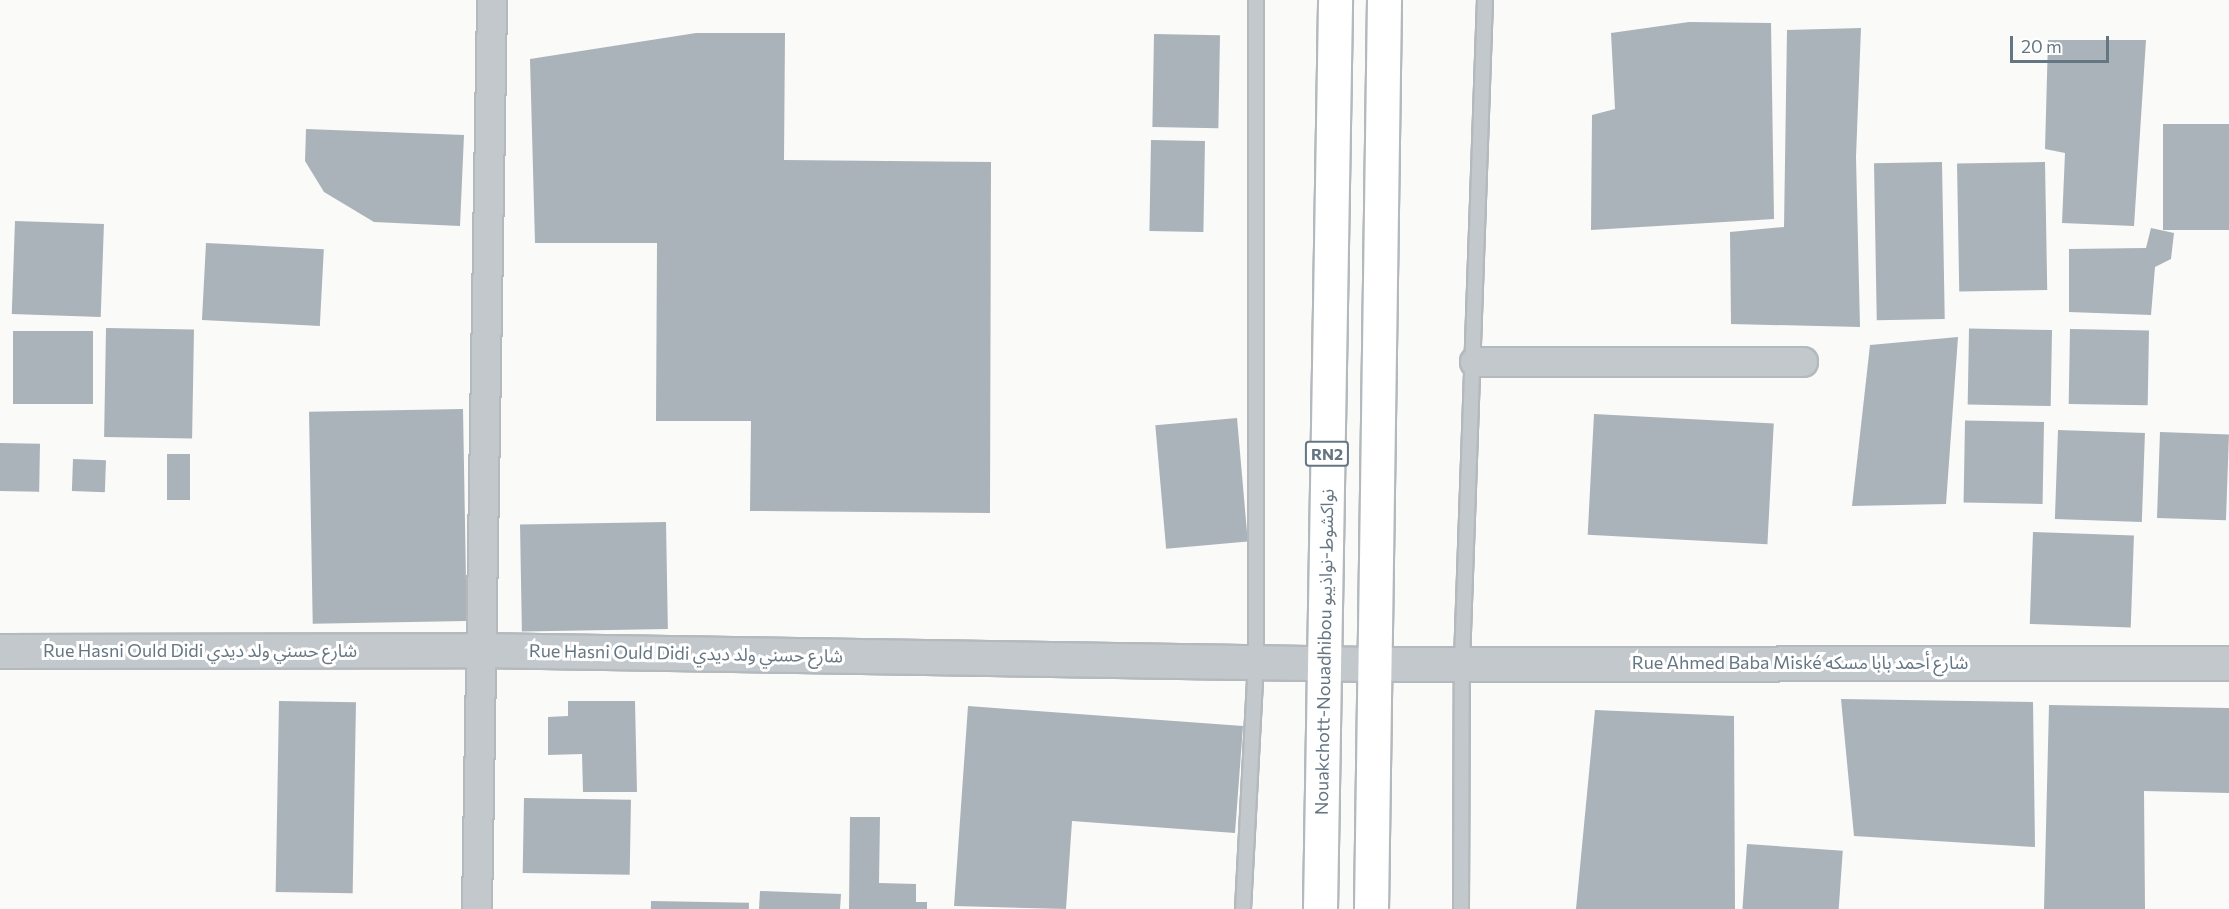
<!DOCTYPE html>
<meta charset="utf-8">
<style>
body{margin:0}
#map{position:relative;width:2229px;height:909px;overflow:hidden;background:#fafaf8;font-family:Commissioner,"Noto Sans Arabic",sans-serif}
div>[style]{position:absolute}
.building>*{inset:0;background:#aab3b9;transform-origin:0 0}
.roads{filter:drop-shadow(2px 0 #b4b9bd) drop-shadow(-2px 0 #b4b9bd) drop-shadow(0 2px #b4b9bd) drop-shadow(0 -2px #b4b9bd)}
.service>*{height:14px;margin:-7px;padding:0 7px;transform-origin:7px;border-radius:7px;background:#c3c8cc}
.minor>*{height:28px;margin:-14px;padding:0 14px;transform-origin:14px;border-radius:14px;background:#c3c8cc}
.tertiary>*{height:33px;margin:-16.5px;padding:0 16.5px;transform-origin:16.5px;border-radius:16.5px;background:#c3c8cc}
.trunk>*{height:33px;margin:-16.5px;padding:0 16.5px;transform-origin:16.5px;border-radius:16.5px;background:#fff}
span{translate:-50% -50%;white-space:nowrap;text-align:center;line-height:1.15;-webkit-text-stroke:6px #fff;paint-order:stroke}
.shield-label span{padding:2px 4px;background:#fff;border:2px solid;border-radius:4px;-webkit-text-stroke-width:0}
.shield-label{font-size:16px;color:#657683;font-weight:700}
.street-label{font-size:18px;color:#657683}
.scale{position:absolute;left:2010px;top:36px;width:99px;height:27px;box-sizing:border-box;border:3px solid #657683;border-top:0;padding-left:8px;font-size:18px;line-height:21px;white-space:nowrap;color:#657683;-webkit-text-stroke:4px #fff;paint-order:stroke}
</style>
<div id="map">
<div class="building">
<div style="clip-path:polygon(1689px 22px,1771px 23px,1774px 219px,1591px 230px,1592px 115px,1615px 109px,1611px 33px)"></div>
<div style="clip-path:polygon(1861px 28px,1856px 157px,1860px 327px,1731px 324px,1730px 232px,1784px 227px,1787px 30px)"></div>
<div style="clip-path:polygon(696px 33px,785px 33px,784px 160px,991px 162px,990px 513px,750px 511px,751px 421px,656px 421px,657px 243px,535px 243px,530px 59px)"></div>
<div style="left:1154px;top:34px;width:66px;height:93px;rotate:1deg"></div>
<div style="clip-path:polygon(2048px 40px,2146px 40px,2134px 226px,2062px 223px,2065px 153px,2045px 149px)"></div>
<div style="left:2163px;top:124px;width:66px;height:106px"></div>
<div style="clip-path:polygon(306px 129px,464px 135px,460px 226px,374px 222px,324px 192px,305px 161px)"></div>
<div style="left:1151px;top:140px;width:54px;height:91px;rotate:1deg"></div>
<div style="left:1942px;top:162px;width:157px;height:68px;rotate:89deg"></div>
<div style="left:2045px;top:162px;width:128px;height:88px;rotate:89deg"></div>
<div style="left:15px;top:221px;width:89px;height:93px;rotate:2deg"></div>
<div style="clip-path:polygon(2151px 228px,2174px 233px,2171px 259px,2155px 267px,2151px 315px,2069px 312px,2069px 249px,2146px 248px)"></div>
<div style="left:206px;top:243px;width:118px;height:77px;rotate:3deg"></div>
<div style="left:106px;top:328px;width:88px;height:109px;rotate:1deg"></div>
<div style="left:2070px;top:329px;width:79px;height:75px;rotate:1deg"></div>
<div style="left:2052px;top:330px;width:76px;height:83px;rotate:91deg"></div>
<div style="left:13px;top:331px;width:80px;height:73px"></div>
<div style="clip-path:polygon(1958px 337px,1946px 504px,1852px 506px,1870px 345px)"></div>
<div style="left:463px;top:409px;width:212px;height:154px;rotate:89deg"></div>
<div style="left:1594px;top:414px;width:180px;height:121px;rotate:3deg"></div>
<div style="left:1237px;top:418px;width:124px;height:82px;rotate:85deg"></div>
<div style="left:2044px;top:422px;width:82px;height:79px;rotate:91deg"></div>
<div style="left:2058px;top:430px;width:87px;height:89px;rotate:2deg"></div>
<div style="left:2160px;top:432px;width:69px;height:86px;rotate:2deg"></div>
<div style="left:0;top:443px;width:40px;height:48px;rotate:1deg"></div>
<div style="left:167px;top:454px;width:23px;height:46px"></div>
<div style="left:73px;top:459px;width:33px;height:32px;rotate:2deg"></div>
<div style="left:666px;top:522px;width:107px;height:146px;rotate:89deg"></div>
<div style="left:2033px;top:532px;width:101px;height:92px;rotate:2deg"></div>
<div style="clip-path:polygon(1841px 699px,2033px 702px,2035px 847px,1854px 836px)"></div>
<div style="left:279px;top:701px;width:77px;height:191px;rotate:1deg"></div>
<div style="clip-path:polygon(568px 701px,635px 701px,637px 792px,583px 792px,582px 754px,548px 755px,548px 717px,568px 716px)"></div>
<div style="clip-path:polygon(2049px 705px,2229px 708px,2229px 793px,2144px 791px,2145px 909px,2044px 909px)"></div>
<div style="clip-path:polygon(968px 706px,1243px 726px,1235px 833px,1072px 821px,1066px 909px,954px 906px)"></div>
<div style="clip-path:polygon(1595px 710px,1734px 716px,1735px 909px,1576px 909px)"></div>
<div style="left:524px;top:798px;width:107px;height:75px;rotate:1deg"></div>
<div style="clip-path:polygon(850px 817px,880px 817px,879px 883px,916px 884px,916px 902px,927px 902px,927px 909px,849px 909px)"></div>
<div style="left:1747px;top:844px;width:96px;height:65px;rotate:4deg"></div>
<div style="clip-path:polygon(760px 891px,841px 894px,840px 909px,759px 909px)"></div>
<div style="left:651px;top:901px;width:98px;height:8px;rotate:1deg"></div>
</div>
<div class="roads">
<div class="service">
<div style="left:1243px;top:909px;width:246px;rotate:-87deg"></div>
<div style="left:1256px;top:663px;width:663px;rotate:-90deg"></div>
<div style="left:1461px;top:909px;width:248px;rotate:-89.8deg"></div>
<div style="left:1462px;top:661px;width:661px;rotate:-88.01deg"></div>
</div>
<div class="minor">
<div style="left:1475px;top:362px;width:328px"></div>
<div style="left:477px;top:909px;width:909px;rotate:-89.05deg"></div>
</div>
<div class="tertiary">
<div style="left:0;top:651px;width:481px;rotate:-0.1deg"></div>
<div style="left:481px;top:650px;width:891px;rotate:0.9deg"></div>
<div style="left:1372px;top:664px;width:857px;rotate:-0.07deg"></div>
</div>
<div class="trunk">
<div style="left:1320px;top:909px;width:909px;rotate:-89.05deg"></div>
<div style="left:1371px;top:909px;width:909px;rotate:-89.18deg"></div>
</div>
</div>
<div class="shield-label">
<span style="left:1327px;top:454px">RN2</span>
</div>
<div class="street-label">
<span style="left:200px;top:650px">Rue Hasni Ould Didi شارع حسني ولد ديدي</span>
<span style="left:1324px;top:652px;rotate:-89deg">Nouakchott-Nouadhibou نواكشوط-نواذيبو</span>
<span style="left:686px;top:653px;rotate:1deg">Rue Hasni Ould Didi شارع حسني ولد ديدي</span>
<span style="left:1800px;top:662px">Rue Ahmed Baba Miské شارع أحمد بابا مسكه</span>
</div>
<div class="scale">20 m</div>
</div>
